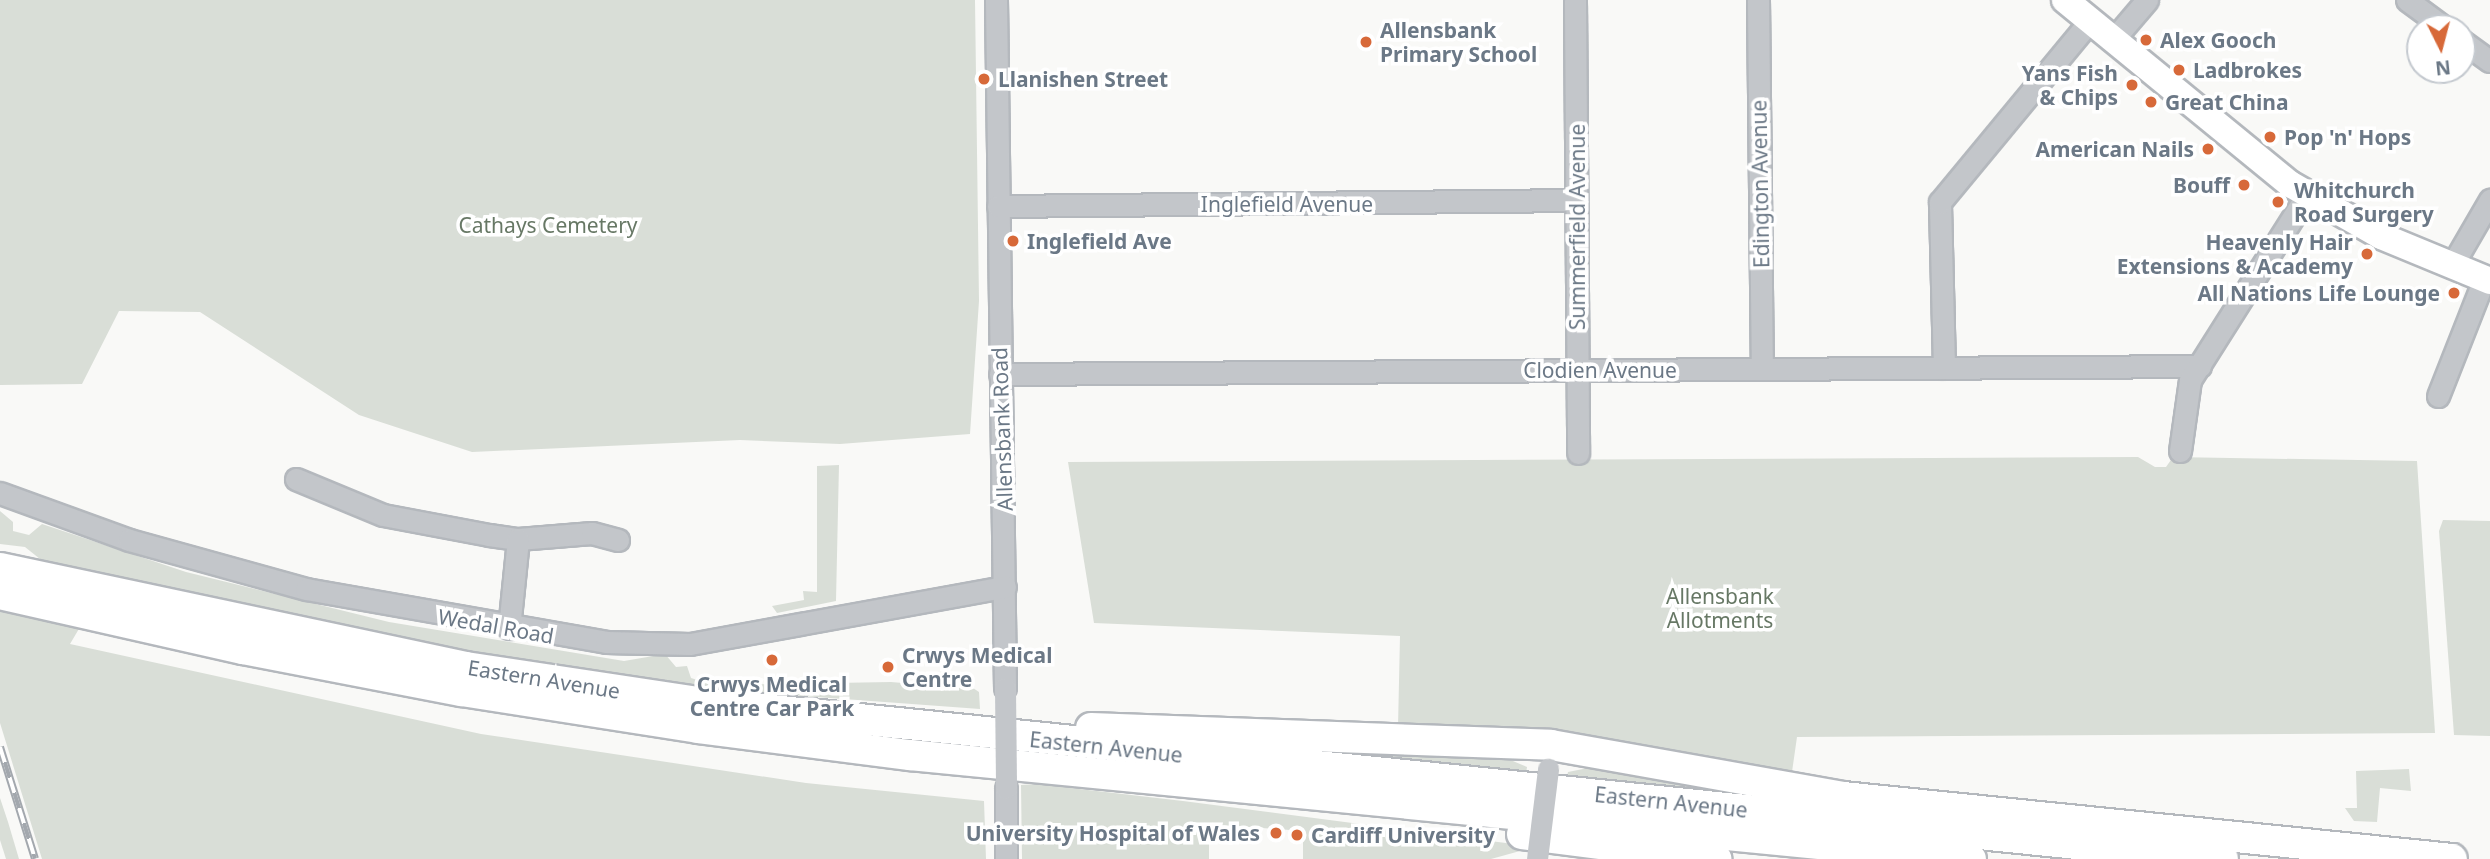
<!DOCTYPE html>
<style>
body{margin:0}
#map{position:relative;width:2490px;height:859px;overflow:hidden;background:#f9f9f7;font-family:"Noto Sans",sans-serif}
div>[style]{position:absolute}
.green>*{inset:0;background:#d9ded7}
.roads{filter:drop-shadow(2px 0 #b4b8bd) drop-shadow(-2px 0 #b4b8bd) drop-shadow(0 2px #b4b8bd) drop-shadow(0 -2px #b4b8bd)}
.minor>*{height:21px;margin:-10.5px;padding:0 10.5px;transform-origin:10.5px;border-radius:10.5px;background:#c3c6ca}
.major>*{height:26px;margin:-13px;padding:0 13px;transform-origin:13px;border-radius:13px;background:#fff}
.highway>*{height:30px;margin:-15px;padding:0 15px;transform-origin:15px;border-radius:15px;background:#fff}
.rail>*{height:8px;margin-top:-4px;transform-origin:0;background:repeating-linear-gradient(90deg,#fff 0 16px,#a3a8ae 0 32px);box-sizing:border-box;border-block:2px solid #a3a8ae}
.minor-bridge>*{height:21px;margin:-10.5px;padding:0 10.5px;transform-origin:10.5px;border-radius:10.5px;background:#c3c6ca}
.dots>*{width:19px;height:19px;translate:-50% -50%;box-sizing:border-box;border:4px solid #fff;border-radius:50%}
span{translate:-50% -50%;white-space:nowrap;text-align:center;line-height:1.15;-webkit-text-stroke:7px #fff;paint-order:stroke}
.poi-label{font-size:21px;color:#6b7886;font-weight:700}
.left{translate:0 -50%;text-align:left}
.right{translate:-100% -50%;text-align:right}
.street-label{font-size:21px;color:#6b7886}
.park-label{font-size:21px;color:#677865}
.north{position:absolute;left:2406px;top:14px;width:70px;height:70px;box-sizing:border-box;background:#fff;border:2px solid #c4c9cf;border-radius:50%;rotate:174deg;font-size:19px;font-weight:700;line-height:28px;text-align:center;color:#6b7886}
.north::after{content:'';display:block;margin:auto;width:24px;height:32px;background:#d76939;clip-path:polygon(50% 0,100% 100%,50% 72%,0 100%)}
</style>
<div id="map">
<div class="green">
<div style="clip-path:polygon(0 0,975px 0,979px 301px,970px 434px,840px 444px,740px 440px,472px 452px,359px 415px,200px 312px,119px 311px,82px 384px,0 385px)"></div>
<div style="clip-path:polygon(2138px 457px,2155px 467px,2166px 467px,2173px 457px,2417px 461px,2435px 733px,1797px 737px,1792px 772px,1573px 732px,1398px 727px,1400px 636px,1094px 623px,1068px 462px)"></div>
<div style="clip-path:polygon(839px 465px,836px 601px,777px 613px,772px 606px,804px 600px,803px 591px,817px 592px,817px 466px)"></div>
<div style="clip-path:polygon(0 511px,13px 522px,13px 531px,29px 535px,42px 524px,186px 572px,389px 622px,624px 661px,665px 654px,676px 667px,687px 666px,691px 678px,713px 685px,891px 682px,938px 686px,941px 691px,970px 686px,979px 692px,980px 709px,707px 689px,570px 670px,240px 607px,45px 563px,25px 547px,0 544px)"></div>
<div style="clip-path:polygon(2443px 520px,2490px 521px,2490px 736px,2454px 735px,2439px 531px)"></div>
<div style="clip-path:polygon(0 604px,83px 622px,70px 644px,481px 734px,806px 783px,984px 801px,986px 859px,42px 859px,0 723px)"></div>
<div style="clip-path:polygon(1199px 743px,1494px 753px,1527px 767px,1526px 774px)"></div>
<div style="clip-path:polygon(1598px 766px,1943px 816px,1567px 777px,1568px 772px)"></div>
<div style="clip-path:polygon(2356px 771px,2409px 769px,2411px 791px,2380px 788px,2377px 822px,2354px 821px,2345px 808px,2357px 808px)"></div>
<div style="clip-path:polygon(1036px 784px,1183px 801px,1521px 845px,1520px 851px,1491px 859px,1303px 859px,1303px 831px,1209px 824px,1209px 859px,1022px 859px,1021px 785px)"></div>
<div style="clip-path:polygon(0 798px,8px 822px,19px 859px,6px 859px,0 840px)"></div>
</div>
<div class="roads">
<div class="minor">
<div style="left:996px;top:0;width:688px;rotate:89.25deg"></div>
<div style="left:1575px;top:0;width:453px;rotate:89.6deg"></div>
<div style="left:1758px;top:0;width:369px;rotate:89.4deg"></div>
<div style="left:2407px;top:0;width:47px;rotate:36.4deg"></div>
<div style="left:2112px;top:41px;width:54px;rotate:-49.5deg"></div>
<div style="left:2462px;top:41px;width:34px;rotate:36deg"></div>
<div style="left:998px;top:206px;width:578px;rotate:-0.59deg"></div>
<div style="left:2451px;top:267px;width:78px;rotate:-59.8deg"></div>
<div style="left:1944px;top:368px;width:166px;rotate:-91.4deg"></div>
<div style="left:1940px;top:202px;width:235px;rotate:-50.4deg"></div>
<div style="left:1000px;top:374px;width:1200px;rotate:-0.38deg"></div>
<div style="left:2438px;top:396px;width:126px;rotate:-68.5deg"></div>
<div style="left:2180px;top:451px;width:72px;rotate:-82deg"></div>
<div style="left:2190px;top:380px;width:219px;rotate:-57.7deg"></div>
<div style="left:296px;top:479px;width:94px;rotate:22.5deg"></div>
<div style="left:383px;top:515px;width:108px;rotate:10.7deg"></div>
<div style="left:489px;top:535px;width:29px;rotate:8deg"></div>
<div style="left:518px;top:539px;width:74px;rotate:-4.6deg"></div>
<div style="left:592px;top:533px;width:27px;rotate:15deg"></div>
<div style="left:0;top:493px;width:137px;rotate:20deg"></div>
<div style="left:129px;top:540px;width:184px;rotate:15.5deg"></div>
<div style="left:306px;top:589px;width:305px;rotate:10deg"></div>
<div style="left:606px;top:642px;width:84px;rotate:1.4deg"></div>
<div style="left:690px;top:644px;width:320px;rotate:-10.3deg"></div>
<div style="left:509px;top:628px;width:89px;rotate:-84.2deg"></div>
<div style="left:1006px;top:859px;width:71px;rotate:-90deg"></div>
</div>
<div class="major">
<div style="left:2065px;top:0;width:291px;rotate:39.3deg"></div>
<div style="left:2290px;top:184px;width:105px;rotate:29.7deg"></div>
<div style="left:2381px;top:236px;width:118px;rotate:22.4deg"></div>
</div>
<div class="highway">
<div style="left:0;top:568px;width:476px;rotate:12deg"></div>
<div style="left:466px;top:667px;width:240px;rotate:8.6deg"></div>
<div style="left:703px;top:703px;width:1528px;rotate:5.86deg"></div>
<div style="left:0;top:594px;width:249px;rotate:12.8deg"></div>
<div style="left:243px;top:649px;width:223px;rotate:10.9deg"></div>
<div style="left:462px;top:691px;width:239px;rotate:8.9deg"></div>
<div style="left:698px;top:728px;width:214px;rotate:7.3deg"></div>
<div style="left:910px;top:755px;width:1066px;rotate:5.6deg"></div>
<div style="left:1091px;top:728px;width:460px;rotate:2.1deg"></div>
<div style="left:1551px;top:745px;width:297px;rotate:10.1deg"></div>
<div style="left:1843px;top:797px;width:612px;rotate:5.81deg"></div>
<div style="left:1522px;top:834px;width:196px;rotate:7.3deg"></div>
</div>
</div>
<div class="rail">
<div style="left:0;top:747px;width:117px;rotate:72.6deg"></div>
</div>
<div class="minor-bridge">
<div style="left:1005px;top:688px;width:100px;rotate:89.4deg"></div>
<div style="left:1537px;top:859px;width:91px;rotate:-83deg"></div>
</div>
<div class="dots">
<div style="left:2146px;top:40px;background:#d76939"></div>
<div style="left:1366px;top:42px;background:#d76939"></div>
<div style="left:2179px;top:70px;background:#d76939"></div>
<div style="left:984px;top:79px;background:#d76939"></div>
<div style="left:2132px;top:85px;background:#d76939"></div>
<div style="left:2151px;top:102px;background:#d76939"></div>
<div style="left:2270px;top:137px;background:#d76939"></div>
<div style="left:2208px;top:149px;background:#d76939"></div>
<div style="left:2244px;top:185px;background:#d76939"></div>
<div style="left:2278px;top:202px;background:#d76939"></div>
<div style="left:1013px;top:241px;background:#d76939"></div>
<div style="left:2367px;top:254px;background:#d76939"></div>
<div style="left:2454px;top:293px;background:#d76939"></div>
<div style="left:772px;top:660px;background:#d76939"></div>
<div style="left:888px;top:667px;background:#d76939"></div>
<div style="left:1276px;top:833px;background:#d76939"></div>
<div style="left:1297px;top:835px;background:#d76939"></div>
</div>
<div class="poi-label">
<span class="left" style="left:1380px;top:42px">Allensbank<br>Primary School</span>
<span class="left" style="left:2160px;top:40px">Alex Gooch</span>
<span class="left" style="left:2193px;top:70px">Ladbrokes</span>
<span class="right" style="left:2118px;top:85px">Yans Fish<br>&amp; Chips</span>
<span class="left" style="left:998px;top:79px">Llanishen Street</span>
<span class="left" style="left:2165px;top:102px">Great China</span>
<span class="left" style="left:2284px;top:137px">Pop 'n' Hops</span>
<span class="right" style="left:2194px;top:149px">American Nails</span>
<span class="right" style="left:2230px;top:185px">Bouff</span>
<span class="left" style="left:2294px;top:202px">Whitchurch<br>Road Surgery</span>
<span class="left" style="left:1027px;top:241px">Inglefield Ave</span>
<span class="right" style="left:2353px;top:254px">Heavenly Hair<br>Extensions &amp; Academy</span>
<span class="right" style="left:2440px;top:293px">All Nations Life Lounge</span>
<span class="left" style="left:902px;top:667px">Crwys Medical<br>Centre</span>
<span style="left:772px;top:696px">Crwys Medical<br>Centre Car Park</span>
<span class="right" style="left:1260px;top:833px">University Hospital of Wales</span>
<span class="left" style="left:1311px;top:835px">Cardiff University</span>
</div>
<div class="street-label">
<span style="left:1760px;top:184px;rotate:-91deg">Edington Avenue</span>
<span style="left:1287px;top:204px">Inglefield Avenue</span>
<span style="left:1577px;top:227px;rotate:-90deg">Summerfield Avenue</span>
<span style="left:1600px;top:370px">Clodien Avenue</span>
<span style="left:1002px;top:429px;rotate:-92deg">Allensbank Road</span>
<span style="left:496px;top:626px;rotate:10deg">Wedal Road</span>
<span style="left:544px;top:679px;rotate:9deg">Eastern Avenue</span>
<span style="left:1106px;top:747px;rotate:6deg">Eastern Avenue</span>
<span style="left:1671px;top:802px;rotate:6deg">Eastern Avenue</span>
</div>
<div class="park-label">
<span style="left:548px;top:225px">Cathays Cemetery</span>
<span style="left:1720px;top:608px">Allensbank<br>Allotments</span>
</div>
<div class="north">N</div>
</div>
